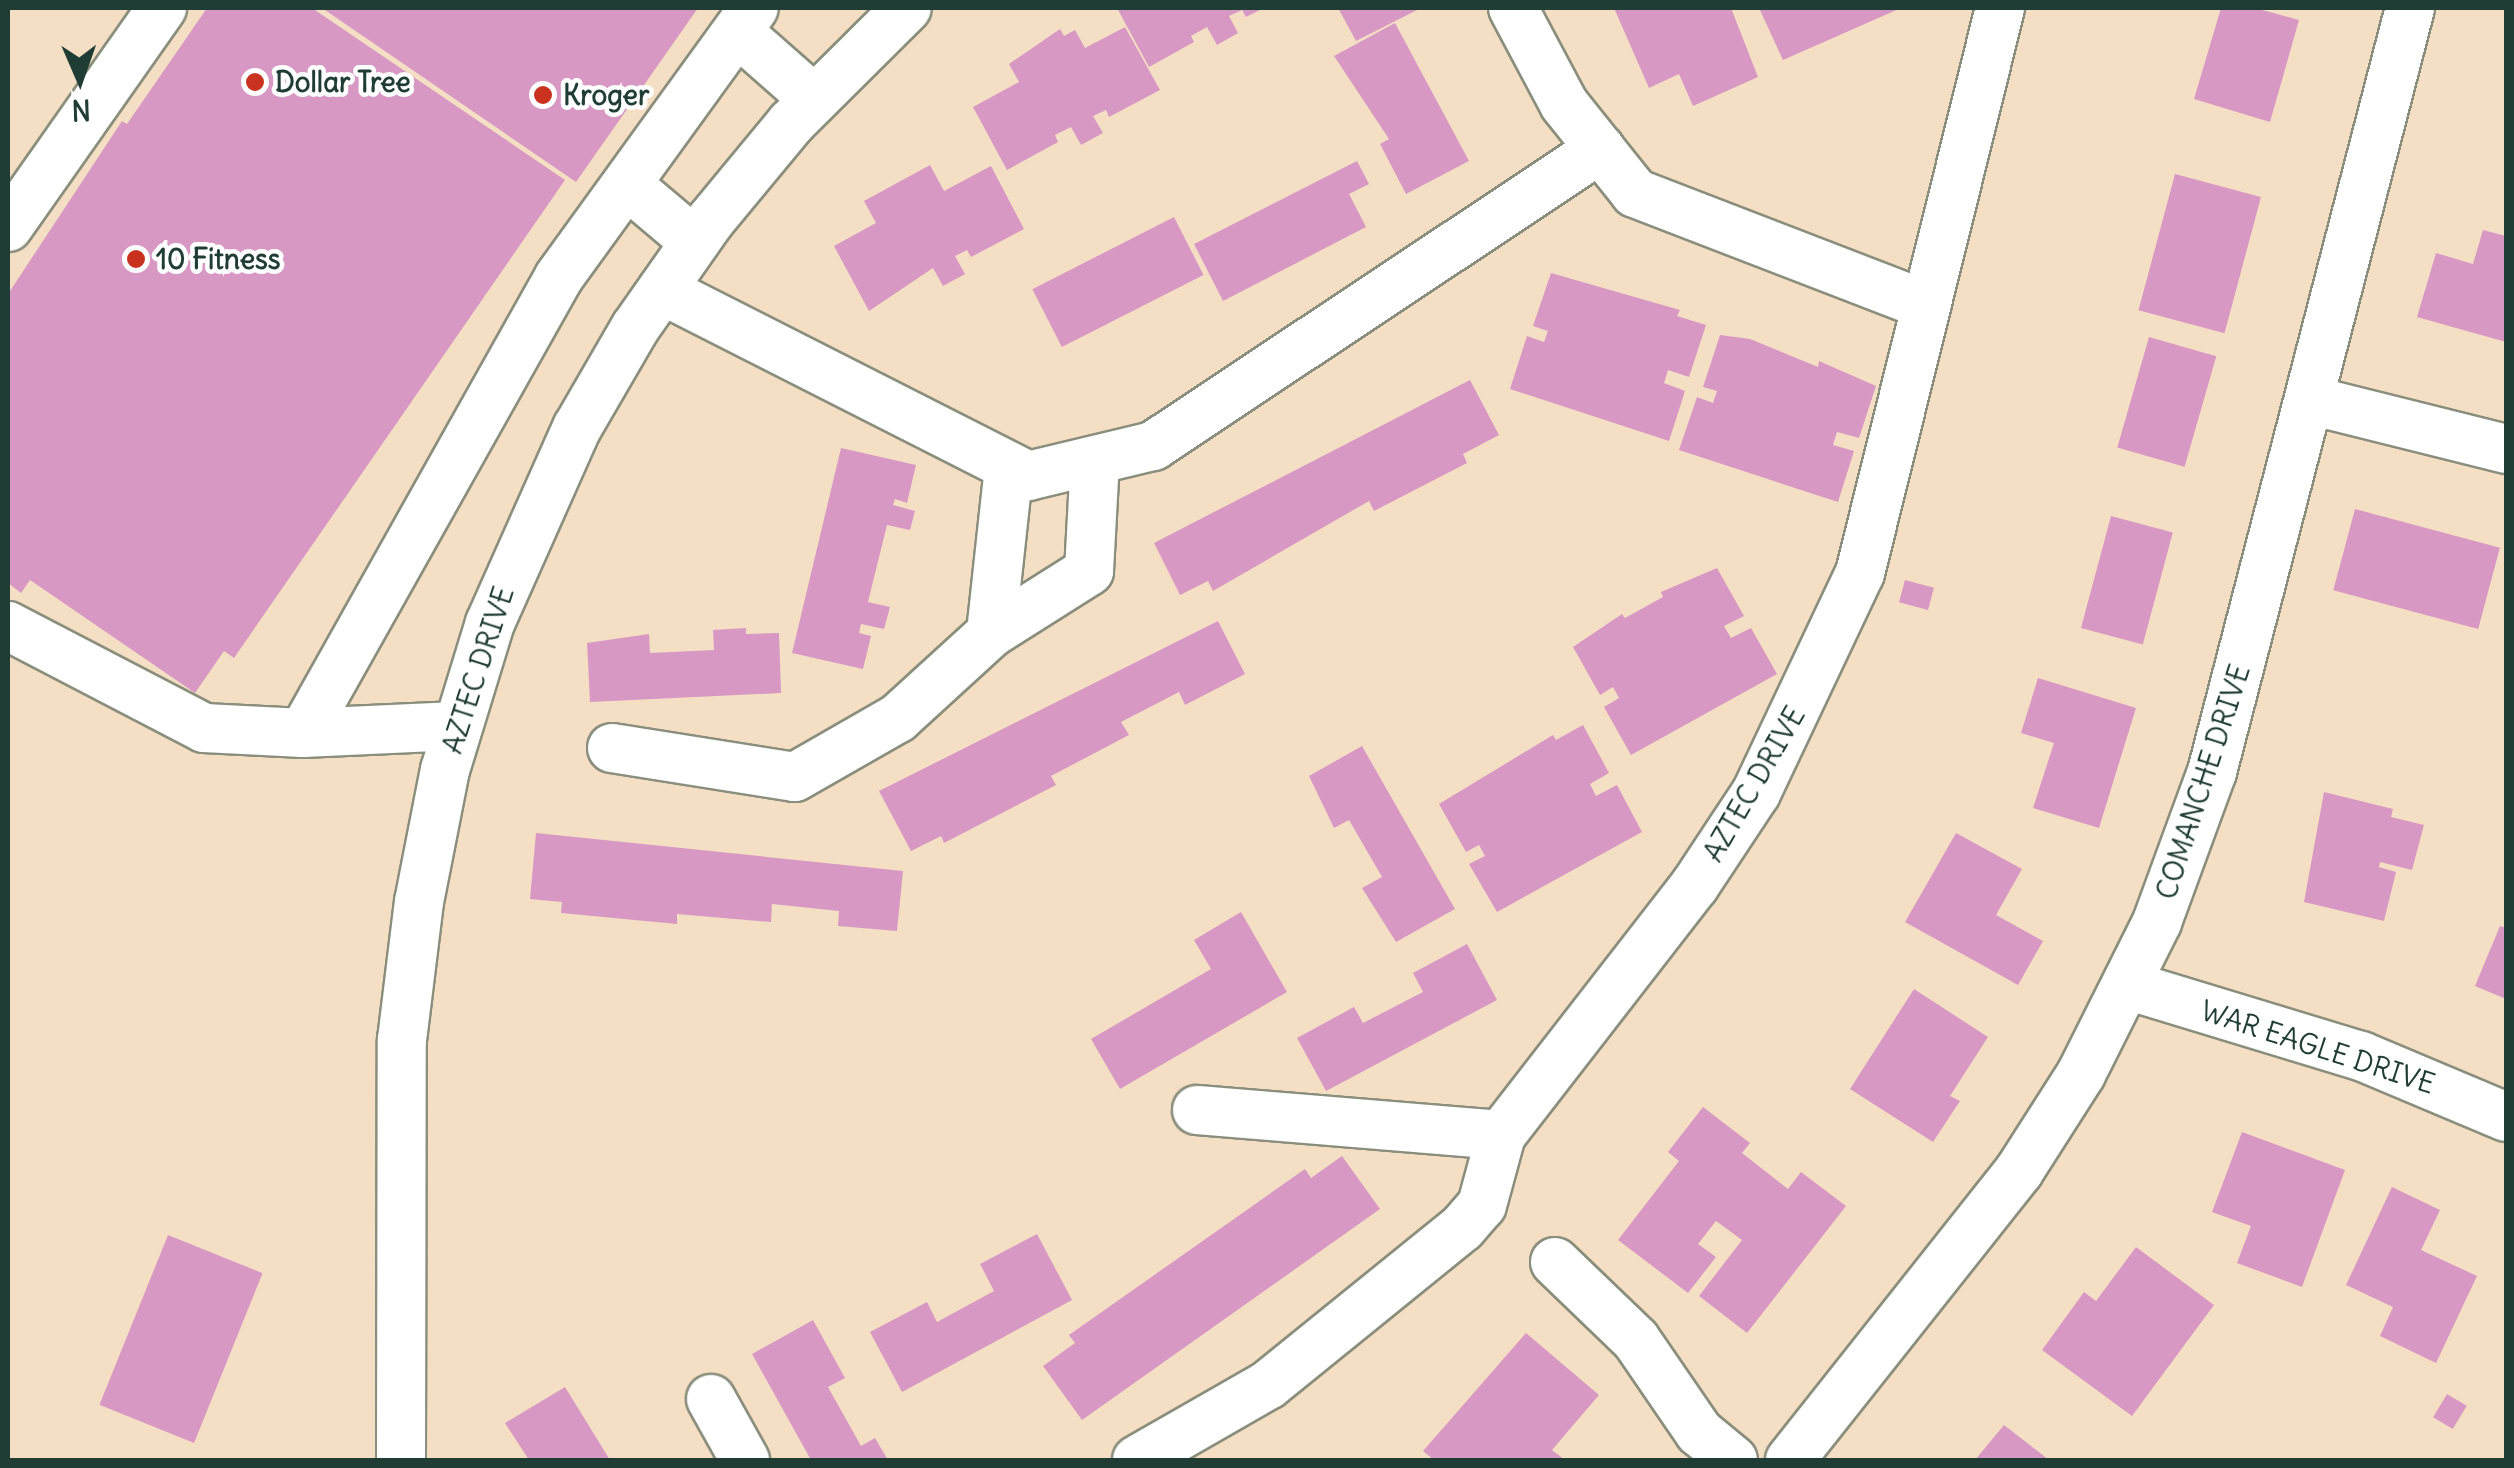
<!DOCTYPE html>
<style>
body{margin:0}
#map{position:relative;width:2514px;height:1468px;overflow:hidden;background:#f5dfc4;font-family:Delius,sans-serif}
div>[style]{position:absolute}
.building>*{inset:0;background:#d898c4;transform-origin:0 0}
.roads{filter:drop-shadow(2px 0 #8a8e7c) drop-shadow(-2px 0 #8a8e7c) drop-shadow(0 2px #8a8e7c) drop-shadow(0 -2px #8a8e7c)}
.minor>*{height:48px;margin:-24px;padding:0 24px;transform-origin:24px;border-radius:24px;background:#fff}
.dots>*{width:28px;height:28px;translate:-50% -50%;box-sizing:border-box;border:5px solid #fff;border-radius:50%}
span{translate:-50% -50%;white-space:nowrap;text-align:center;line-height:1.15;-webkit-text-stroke:9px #fff;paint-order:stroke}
.poi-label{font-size:28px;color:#1f3d34;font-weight:700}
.left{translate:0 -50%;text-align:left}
.street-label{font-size:28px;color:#1f3d34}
.frame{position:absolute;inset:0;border:10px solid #1f3d34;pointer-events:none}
.north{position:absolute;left:30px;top:30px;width:100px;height:100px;-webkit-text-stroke:8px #fff;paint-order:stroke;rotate:178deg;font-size:28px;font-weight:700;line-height:40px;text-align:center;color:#1f3d34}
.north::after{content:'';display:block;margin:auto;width:35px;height:45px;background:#1f3d34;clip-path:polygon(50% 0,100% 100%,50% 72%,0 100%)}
</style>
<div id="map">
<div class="building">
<div style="clip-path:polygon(207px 8px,312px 8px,565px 180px,234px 658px,224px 651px,195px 693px,30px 580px,21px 593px,8px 583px,8px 294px,122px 121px,127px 124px)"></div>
<div style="clip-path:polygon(322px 8px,698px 8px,576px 182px)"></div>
<div style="clip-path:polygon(1117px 8px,1264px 8px,1246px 17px,1242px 10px,1229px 16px,1238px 33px,1217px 45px,1207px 27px,1191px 36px,1194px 42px,1149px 67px)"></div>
<div style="clip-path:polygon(1338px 8px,1421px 8px,1356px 41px)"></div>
<div style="clip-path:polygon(1614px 8px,1731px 8px,1758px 77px,1693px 106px,1679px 74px,1649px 88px)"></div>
<div style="clip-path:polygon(1759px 8px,1901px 8px,1783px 60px)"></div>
<div style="clip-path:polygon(2221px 8px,2255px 8px,2299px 20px,2270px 122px,2194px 99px)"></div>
<div style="clip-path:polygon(1395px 23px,1469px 161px,1406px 194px,1380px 144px,1389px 139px,1334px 56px)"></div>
<div style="clip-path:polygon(1125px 27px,1160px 90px,1109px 117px,1106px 110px,1093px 116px,1103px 133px,1081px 145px,1071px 127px,1055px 135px,1058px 142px,1007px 170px,973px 107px,1019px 82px,1009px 64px,1060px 29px,1064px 36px,1075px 30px,1085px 48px)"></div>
<div style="clip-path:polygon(1357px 161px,1369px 184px,1349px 194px,1366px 227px,1223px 301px,1194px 244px)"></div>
<div style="clip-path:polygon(930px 165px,944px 191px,991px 166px,1024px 229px,971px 257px,967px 250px,955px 256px,965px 274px,943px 286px,933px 268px,869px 311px,834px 246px,876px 223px,864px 201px)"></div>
<div style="left:2175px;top:174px;width:89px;height:141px;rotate:15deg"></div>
<div style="left:1174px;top:217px;width:65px;height:159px;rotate:63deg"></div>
<div style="clip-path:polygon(2483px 230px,2506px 236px,2506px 342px,2417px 317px,2436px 253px,2473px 264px)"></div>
<div style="clip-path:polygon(1551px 273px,1680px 310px,1677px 316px,1706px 325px,1689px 377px,1668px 370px,1664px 383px,1685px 391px,1669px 441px,1510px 389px,1527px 336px,1544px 342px,1548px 331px,1533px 326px)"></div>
<div style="clip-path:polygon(1720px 335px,1750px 339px,1818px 367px,1819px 361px,1876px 386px,1859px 438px,1837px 432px,1833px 445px,1854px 451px,1838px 502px,1679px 450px,1697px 397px,1713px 403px,1717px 391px,1703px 387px)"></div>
<div style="left:2149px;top:337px;width:70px;height:115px;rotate:16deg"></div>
<div style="clip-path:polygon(1470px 380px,1499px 435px,1463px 454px,1467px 463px,1374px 511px,1369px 501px,1213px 591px,1208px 581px,1180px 595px,1154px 543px)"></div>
<div style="clip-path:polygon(841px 448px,916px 465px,907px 503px,895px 499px,893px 505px,915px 511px,910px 530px,887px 525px,868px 602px,890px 607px,884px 629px,861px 624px,859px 633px,871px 636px,863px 669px,792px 653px)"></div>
<div style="left:2355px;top:509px;width:150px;height:84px;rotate:15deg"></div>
<div style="left:2111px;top:516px;width:64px;height:116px;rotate:15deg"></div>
<div style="clip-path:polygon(1717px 568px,1744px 616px,1724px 626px,1731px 638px,1751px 628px,1777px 674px,1631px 755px,1604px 707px,1619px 698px,1613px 687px,1600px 695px,1573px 647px,1622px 614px,1625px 618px,1663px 597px,1661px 592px)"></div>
<div style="left:1905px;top:580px;width:30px;height:23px;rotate:15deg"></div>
<div style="clip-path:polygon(1218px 621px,1245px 674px,1185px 705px,1179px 692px,1121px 722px,1129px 735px,1051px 776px,1056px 785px,944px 843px,941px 836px,911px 851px,879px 791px)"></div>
<div style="clip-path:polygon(746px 628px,746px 634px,779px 633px,781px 693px,590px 702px,587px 643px,649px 634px,650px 653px,714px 650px,713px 630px)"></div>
<div style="clip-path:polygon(2038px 678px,2136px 708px,2099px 828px,2033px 808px,2054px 743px,2021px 733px)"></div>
<div style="clip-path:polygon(1583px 725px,1609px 773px,1590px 784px,1596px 796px,1617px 785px,1642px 832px,1497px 912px,1469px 864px,1485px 856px,1479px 845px,1466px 852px,1439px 804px,1553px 735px,1556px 740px)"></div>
<div style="clip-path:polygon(1362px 746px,1455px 909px,1396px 942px,1362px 888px,1382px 877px,1349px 820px,1334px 828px,1309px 776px)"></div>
<div style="clip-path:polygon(2324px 792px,2393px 809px,2391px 817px,2424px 825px,2412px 870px,2380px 862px,2379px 867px,2396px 872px,2384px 921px,2304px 902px)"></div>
<div style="clip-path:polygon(536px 833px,903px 871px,897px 931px,838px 926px,839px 911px,772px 904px,771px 922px,677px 914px,677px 924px,561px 913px,562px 902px,530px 899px)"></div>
<div style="clip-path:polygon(1956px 833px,2022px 869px,1996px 915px,2043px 941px,2018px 985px,1905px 922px)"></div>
<div style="clip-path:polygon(1241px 912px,1287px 992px,1120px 1089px,1091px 1039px,1211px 969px,1194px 940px)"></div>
<div style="clip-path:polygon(2500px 926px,2506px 928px,2506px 999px,2475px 986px)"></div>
<div style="clip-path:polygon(1467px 944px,1497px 1000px,1326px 1091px,1297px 1038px,1354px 1007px,1363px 1023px,1423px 992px,1413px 973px)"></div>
<div style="clip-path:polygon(1914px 989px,1988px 1037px,1950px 1096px,1960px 1101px,1933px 1142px,1850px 1089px)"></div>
<div style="clip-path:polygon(1703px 1107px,1750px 1143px,1742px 1153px,1788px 1189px,1801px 1172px,1846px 1206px,1747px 1333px,1699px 1296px,1742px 1240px,1716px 1221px,1698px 1244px,1716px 1257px,1688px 1293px,1618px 1240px,1679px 1161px,1668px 1152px)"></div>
<div style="clip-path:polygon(2242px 1132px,2345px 1170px,2302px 1287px,2237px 1263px,2251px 1226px,2212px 1212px)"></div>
<div style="clip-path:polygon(1342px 1156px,1380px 1209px,1082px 1420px,1043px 1366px,1075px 1343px,1069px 1335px,1305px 1169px,1311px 1178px)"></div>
<div style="clip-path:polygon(2392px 1187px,2440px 1210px,2421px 1250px,2477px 1276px,2436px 1363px,2380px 1336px,2393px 1307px,2346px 1285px)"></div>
<div style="clip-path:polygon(1037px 1234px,1072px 1300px,902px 1392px,870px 1332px,927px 1302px,937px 1322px,994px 1291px,980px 1264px)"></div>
<div style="left:168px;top:1235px;width:102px;height:183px;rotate:22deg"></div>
<div style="clip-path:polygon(2136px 1247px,2214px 1305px,2132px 1416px,2042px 1350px,2084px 1292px,2096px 1301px)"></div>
<div style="clip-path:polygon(813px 1320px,845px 1378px,828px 1387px,861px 1446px,875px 1438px,888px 1460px,811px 1460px,752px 1354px)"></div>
<div style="clip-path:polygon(1526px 1333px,1599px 1395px,1552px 1450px,1565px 1460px,1434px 1460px,1423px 1451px)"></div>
<div style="clip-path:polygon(565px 1387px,610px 1460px,529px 1460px,505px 1423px)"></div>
<div style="left:2447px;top:1394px;width:23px;height:27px;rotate:31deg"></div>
<div style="clip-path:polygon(2004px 1425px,2049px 1460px,1975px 1460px)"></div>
</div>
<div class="roads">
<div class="minor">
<div style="left:1513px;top:8px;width:109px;rotate:62deg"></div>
<div style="left:1564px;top:104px;width:114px;rotate:51.4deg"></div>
<div style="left:1635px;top:193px;width:312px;rotate:21.1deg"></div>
<div style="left:738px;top:32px;width:101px;rotate:41.4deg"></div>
<div style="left:630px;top:187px;width:85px;rotate:40.2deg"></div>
<div style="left:8px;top:227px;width:268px;rotate:-54.9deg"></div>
<div style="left:662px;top:290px;width:411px;rotate:26.9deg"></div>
<div style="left:1028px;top:476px;width:129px;rotate:-13.5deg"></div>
<div style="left:1153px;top:446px;width:537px;rotate:-33.6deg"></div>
<div style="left:2310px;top:400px;width:202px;rotate:14deg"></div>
<div style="left:1009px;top:467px;width:167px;rotate:96.2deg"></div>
<div style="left:991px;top:633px;width:116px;rotate:-32.3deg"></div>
<div style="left:1089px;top:571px;width:110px;rotate:-86.9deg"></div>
<div style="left:8px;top:626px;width:221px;rotate:27.5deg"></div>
<div style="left:204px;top:728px;width:99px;rotate:2.9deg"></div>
<div style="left:303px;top:733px;width:154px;rotate:-2.6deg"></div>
<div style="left:303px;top:733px;width:523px;rotate:-60.69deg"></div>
<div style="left:559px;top:277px;width:332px;rotate:-54.1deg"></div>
<div style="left:612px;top:748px;width:185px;rotate:9deg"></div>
<div style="left:795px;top:777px;width:119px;rotate:-29.8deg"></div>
<div style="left:898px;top:718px;width:126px;rotate:-42.4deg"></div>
<div style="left:2127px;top:985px;width:245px;rotate:16.9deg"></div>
<div style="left:2361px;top:1056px;width:157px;rotate:22.8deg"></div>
<div style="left:1197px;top:1110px;width:305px;rotate:4.7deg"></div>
<div style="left:1555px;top:1262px;width:112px;rotate:43.9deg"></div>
<div style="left:1636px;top:1340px;width:112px;rotate:55.6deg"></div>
<div style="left:1699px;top:1432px;width:44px;rotate:39.5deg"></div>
<div style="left:711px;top:1399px;width:70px;rotate:60.9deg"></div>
<div style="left:401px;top:1460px;width:420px;rotate:-89.9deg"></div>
<div style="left:402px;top:1040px;width:139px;rotate:-83deg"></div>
<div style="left:419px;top:902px;width:135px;rotate:-78.9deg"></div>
<div style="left:445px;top:770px;width:154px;rotate:-73deg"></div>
<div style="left:490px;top:623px;width:214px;rotate:-66deg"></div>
<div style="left:577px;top:428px;width:116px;rotate:-59.9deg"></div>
<div style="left:635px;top:328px;width:131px;rotate:-55deg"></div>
<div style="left:710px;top:221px;width:127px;rotate:-50.4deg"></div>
<div style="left:791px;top:123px;width:163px;rotate:-44.8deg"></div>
<div style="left:1137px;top:1460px;width:151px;rotate:-29.8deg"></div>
<div style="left:1268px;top:1385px;width:250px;rotate:-39deg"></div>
<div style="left:1462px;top:1228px;width:30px;rotate:-49deg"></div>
<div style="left:1482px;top:1205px;width:73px;rotate:-74.8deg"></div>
<div style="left:1501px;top:1135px;width:316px;rotate:-52.2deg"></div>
<div style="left:1695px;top:885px;width:110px;rotate:-56.5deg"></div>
<div style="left:1756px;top:793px;width:243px;rotate:-64.7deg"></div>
<div style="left:1860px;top:573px;width:582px;rotate:-76.08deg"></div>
<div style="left:1790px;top:1460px;width:369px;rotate:-51.6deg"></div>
<div style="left:2019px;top:1171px;width:115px;rotate:-57.4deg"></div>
<div style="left:2081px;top:1074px;width:170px;rotate:-63.4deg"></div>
<div style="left:2157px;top:922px;width:160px;rotate:-69.9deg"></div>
<div style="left:2212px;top:772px;width:789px;rotate:-75.47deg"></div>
</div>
</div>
<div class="dots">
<div style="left:255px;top:82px;background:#c8321e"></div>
<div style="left:543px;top:95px;background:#c8321e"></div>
<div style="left:136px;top:259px;background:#c8321e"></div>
</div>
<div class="poi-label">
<span class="left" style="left:275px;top:82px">Dollar Tree</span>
<span class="left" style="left:563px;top:95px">Kroger</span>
<span class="left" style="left:156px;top:259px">10 Fitness</span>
</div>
<div class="street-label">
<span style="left:478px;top:670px;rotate:-72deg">AZTEC DRIVE</span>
<span style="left:2203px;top:782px;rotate:-72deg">COMANCHE DRIVE</span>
<span style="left:1754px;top:784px;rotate:-60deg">AZTEC DRIVE</span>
<span style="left:2318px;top:1047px;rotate:18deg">WAR EAGLE DRIVE</span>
</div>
<div class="frame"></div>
<div class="north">N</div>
</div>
